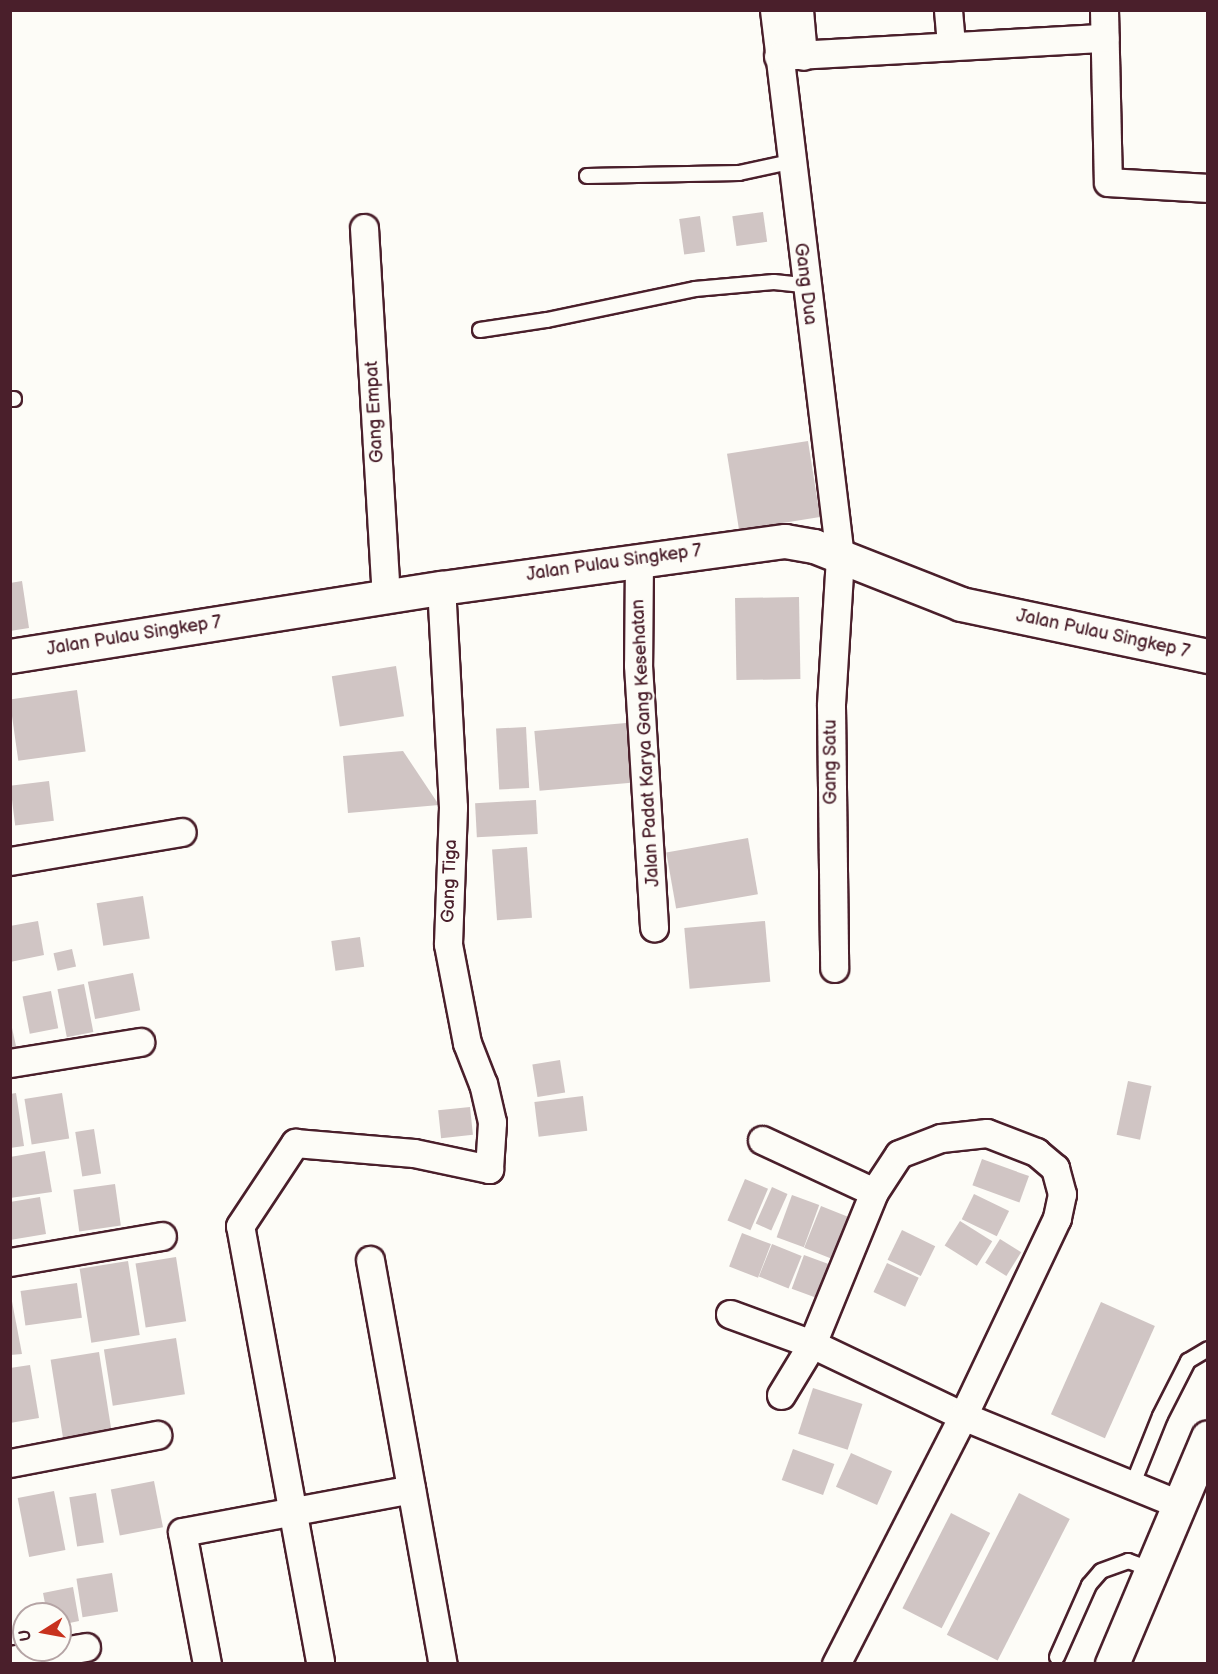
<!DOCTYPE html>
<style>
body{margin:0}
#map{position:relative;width:1218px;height:1674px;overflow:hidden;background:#fdfcf7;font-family:"Balsamiq Sans",sans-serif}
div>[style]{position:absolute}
.building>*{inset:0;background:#d0c5c4;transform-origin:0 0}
.roads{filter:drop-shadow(2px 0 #4a1f2b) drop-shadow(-2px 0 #4a1f2b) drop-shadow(0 2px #4a1f2b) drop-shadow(0 -2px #4a1f2b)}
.lane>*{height:14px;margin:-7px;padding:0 7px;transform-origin:7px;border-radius:7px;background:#fdfcf7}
.street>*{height:27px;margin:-13.5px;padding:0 13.5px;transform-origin:13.5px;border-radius:13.5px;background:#fdfcf7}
.secondary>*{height:33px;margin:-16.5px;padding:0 16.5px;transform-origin:16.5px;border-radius:16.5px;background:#fdfcf7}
.primary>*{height:33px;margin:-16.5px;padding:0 16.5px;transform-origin:16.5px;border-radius:16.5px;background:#fdfcf7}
span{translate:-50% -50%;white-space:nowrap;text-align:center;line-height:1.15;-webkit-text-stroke:4.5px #fdfcf7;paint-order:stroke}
.street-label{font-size:18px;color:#4a1f2b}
.frame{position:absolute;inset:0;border:12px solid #4a1f2b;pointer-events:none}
.north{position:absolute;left:12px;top:1602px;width:60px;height:60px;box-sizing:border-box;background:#fdfcf7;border:2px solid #b5a4a5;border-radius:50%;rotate:259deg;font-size:16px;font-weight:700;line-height:24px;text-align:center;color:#4a1f2b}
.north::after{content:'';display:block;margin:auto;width:21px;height:27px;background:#c8321e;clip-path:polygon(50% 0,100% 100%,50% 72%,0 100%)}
</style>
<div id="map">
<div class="building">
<div style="left:763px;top:212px;width:30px;height:31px;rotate:82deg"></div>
<div style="left:700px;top:216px;width:36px;height:21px;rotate:82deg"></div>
<div style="left:808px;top:441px;width:77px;height:82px;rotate:81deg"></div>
<div style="clip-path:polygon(22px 581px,29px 628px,10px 631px,10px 583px)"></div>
<div style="left:799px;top:597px;width:82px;height:64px;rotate:89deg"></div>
<div style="left:396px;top:666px;width:51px;height:65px;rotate:81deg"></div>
<div style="left:77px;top:690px;width:62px;height:68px;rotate:82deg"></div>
<div style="left:626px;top:723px;width:60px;height:92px;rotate:85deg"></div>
<div style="left:526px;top:727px;width:61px;height:30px;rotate:87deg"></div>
<div style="clip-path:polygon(403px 751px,439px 805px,348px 813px,343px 756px)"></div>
<div style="left:49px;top:781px;width:40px;height:39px;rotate:83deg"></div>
<div style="left:536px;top:800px;width:34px;height:61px;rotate:87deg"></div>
<div style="left:748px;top:838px;width:57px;height:83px;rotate:80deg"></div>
<div style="left:527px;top:847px;width:71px;height:35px;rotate:86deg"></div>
<div style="left:143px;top:896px;width:43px;height:47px;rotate:81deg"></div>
<div style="clip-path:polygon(38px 921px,44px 955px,10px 962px,10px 926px)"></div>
<div style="left:765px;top:921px;width:61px;height:81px;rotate:85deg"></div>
<div style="left:360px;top:937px;width:30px;height:29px;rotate:82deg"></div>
<div style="left:72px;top:949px;width:18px;height:19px;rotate:77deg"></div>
<div style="left:133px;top:973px;width:38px;height:46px;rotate:79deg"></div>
<div style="left:84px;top:984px;width:49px;height:27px;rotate:79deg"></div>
<div style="left:51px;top:991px;width:38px;height:29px;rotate:79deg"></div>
<div style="clip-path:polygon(10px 1019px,18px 1055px,10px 1056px)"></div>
<div style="left:560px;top:1060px;width:33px;height:28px;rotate:81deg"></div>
<div style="left:1128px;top:1081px;width:24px;height:55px;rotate:12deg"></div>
<div style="clip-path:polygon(16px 1093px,24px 1146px,10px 1148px,10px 1094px)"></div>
<div style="left:62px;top:1093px;width:46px;height:38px;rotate:81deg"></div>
<div style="left:583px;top:1096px;width:35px;height:49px;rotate:83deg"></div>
<div style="left:470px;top:1107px;width:28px;height:32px;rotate:84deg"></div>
<div style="left:94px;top:1129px;width:45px;height:19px;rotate:81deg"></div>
<div style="clip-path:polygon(45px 1151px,52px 1192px,10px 1198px,10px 1157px)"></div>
<div style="left:982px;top:1159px;width:50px;height:28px;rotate:20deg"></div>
<div style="left:745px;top:1179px;width:25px;height:45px;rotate:23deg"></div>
<div style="left:115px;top:1184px;width:42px;height:42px;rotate:82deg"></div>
<div style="left:772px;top:1187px;width:17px;height:40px;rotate:24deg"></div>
<div style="left:974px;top:1194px;width:39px;height:28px;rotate:26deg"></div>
<div style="left:792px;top:1195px;width:29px;height:45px;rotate:20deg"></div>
<div style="clip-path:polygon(40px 1197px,46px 1234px,10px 1240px,10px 1202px)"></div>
<div style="left:821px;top:1206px;width:29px;height:45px;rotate:22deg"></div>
<div style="left:960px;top:1221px;width:38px;height:29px;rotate:32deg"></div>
<div style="left:902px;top:1230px;width:37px;height:33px;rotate:26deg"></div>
<div style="left:742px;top:1233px;width:31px;height:36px;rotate:21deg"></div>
<div style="left:1000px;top:1239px;width:25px;height:28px;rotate:32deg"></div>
<div style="left:772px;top:1244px;width:32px;height:35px;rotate:22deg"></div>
<div style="left:804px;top:1255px;width:29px;height:36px;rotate:20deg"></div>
<div style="left:176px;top:1257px;width:65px;height:41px;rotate:81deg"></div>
<div style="left:128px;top:1261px;width:75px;height:49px;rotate:81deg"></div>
<div style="left:887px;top:1263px;width:35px;height:32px;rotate:25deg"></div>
<div style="left:77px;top:1283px;width:35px;height:57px;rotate:82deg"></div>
<div style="clip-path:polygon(10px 1291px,22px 1354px,10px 1355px)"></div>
<div style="left:1101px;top:1302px;width:59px;height:123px;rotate:24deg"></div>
<div style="left:176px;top:1338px;width:57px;height:73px;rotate:81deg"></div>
<div style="left:99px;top:1352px;width:86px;height:49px;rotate:81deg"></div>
<div style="clip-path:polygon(30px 1365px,39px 1418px,10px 1423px,10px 1368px)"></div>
<div style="left:813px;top:1388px;width:52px;height:48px;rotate:18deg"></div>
<div style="left:793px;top:1449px;width:44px;height:33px;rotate:20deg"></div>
<div style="left:851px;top:1453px;width:45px;height:37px;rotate:24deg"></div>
<div style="left:154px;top:1481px;width:47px;height:44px;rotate:79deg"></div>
<div style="left:54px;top:1491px;width:60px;height:37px;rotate:79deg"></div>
<div style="left:96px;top:1493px;width:50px;height:27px;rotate:81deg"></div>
<div style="left:1019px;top:1493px;width:57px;height:159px;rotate:27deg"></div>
<div style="left:951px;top:1513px;width:44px;height:107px;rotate:27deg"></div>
<div style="left:112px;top:1573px;width:39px;height:36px;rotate:81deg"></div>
<div style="clip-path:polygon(73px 1587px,79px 1621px,60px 1625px,60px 1614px,47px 1614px,43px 1593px)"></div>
</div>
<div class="roads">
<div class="lane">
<div style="left:587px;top:176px;width:152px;rotate:-1.1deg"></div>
<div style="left:739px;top:173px;width:52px;rotate:-12.2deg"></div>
<div style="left:480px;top:330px;width:68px;rotate:-8.5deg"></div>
<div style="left:547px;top:320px;width:151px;rotate:-11.8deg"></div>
<div style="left:695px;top:289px;width:79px;rotate:-5.1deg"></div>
<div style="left:774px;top:282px;width:31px;rotate:6deg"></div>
<div style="left:10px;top:399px;width:4px"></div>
<div style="left:1132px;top:1486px;width:75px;rotate:-68.2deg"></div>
<div style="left:1160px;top:1416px;width:62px;rotate:-63deg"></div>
<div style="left:1188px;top:1361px;width:23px;rotate:-31deg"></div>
<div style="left:1057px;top:1657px;width:79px;rotate:-66deg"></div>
<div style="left:1089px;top:1585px;width:18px;rotate:-49deg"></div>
<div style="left:1101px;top:1571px;width:29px;rotate:-20deg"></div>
<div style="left:1128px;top:1561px;width:23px;rotate:20deg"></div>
</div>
<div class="street">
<div style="left:774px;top:10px;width:551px;rotate:83.12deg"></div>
<div style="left:840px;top:557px;width:149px;rotate:93.5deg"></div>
<div style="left:831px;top:706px;width:262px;rotate:89.3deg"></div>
<div style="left:799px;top:10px;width:46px;rotate:85deg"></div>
<div style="left:948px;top:10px;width:36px;rotate:85deg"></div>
<div style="left:1104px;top:10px;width:172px;rotate:88.7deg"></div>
<div style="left:1108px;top:182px;width:100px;rotate:3.4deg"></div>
<div style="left:778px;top:56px;width:327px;rotate:-3.2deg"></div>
<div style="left:364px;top:228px;width:369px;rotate:86.6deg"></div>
<div style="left:639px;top:559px;width:106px;rotate:90.5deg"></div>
<div style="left:638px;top:665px;width:263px;rotate:86.5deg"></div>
<div style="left:10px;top:861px;width:174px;rotate:-9.6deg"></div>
<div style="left:10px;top:1063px;width:132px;rotate:-9.2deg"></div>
<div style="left:762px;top:1140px;width:123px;rotate:24.9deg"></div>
<div style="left:370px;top:1260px;width:411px;rotate:79.8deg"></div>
<div style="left:10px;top:1262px;width:154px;rotate:-9.7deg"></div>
<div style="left:730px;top:1314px;width:87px;rotate:20.1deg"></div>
<div style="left:812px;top:1344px;width:167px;rotate:25.5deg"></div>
<div style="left:963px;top:1416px;width:233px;rotate:22.2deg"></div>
<div style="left:781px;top:1395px;width:60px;rotate:-58.7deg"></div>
<div style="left:812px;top:1344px;width:164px;rotate:-67.8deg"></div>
<div style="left:874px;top:1192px;width:45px;rotate:-56.7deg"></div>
<div style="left:899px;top:1154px;width:45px;rotate:-20.9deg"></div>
<div style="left:941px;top:1138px;width:46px;rotate:-6.2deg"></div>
<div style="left:987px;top:1133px;width:53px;rotate:21.2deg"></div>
<div style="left:1036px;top:1152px;width:25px;rotate:40deg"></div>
<div style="left:1055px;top:1168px;width:27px;rotate:75deg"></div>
<div style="left:1062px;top:1194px;width:25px;rotate:102deg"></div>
<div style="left:1057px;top:1218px;width:219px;rotate:115.4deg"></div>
<div style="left:963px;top:1416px;width:279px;rotate:117.1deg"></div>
<div style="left:10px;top:1463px;width:150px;rotate:-10.8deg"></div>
<div style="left:10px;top:1660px;width:77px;rotate:-9.7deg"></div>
<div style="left:320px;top:1661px;width:442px;rotate:-100.4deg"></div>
<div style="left:240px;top:1226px;width:100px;rotate:-56.5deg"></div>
<div style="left:295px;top:1143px;width:119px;rotate:4.8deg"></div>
<div style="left:414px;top:1153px;width:77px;rotate:12deg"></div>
<div style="left:489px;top:1169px;width:47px;rotate:-86.3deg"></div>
<div style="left:492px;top:1122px;width:39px;rotate:-103deg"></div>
<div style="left:483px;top:1084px;width:44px;rotate:-111.3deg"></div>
<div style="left:467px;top:1043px;width:101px;rotate:-100.9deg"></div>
<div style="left:448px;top:944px;width:137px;rotate:-87.9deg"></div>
<div style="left:453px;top:807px;width:219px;rotate:-93.1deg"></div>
<div style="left:207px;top:1664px;width:134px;rotate:-100.7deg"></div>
<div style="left:182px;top:1532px;width:233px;rotate:-10.6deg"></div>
</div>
<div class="secondary">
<div style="left:10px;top:656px;width:436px;rotate:-9deg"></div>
<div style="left:441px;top:588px;width:347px;rotate:-7.8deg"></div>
<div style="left:785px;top:541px;width:29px;rotate:10deg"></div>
<div style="left:814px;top:546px;width:158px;rotate:21.5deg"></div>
<div style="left:961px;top:604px;width:252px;rotate:11.9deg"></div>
</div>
<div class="primary">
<div style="left:1112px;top:1664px;width:246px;rotate:-67.1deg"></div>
</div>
</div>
<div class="street-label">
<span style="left:805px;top:284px;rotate:83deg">Gang Dua</span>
<span style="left:375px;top:412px;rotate:-93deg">Gang Empat</span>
<span style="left:614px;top:563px;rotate:-8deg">Jalan Pulau Singkep 7</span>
<span style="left:1103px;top:634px;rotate:12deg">Jalan Pulau Singkep 7</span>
<span style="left:134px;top:636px;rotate:-9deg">Jalan Pulau Singkep 7</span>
<span style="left:646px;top:743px;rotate:-93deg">Jalan Padat Karya Gang Kesehatan</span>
<span style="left:831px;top:762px;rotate:-90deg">Gang Satu</span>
<span style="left:450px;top:881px;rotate:-88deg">Gang Tiga</span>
</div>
<div class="frame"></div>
<div class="north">U</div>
</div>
